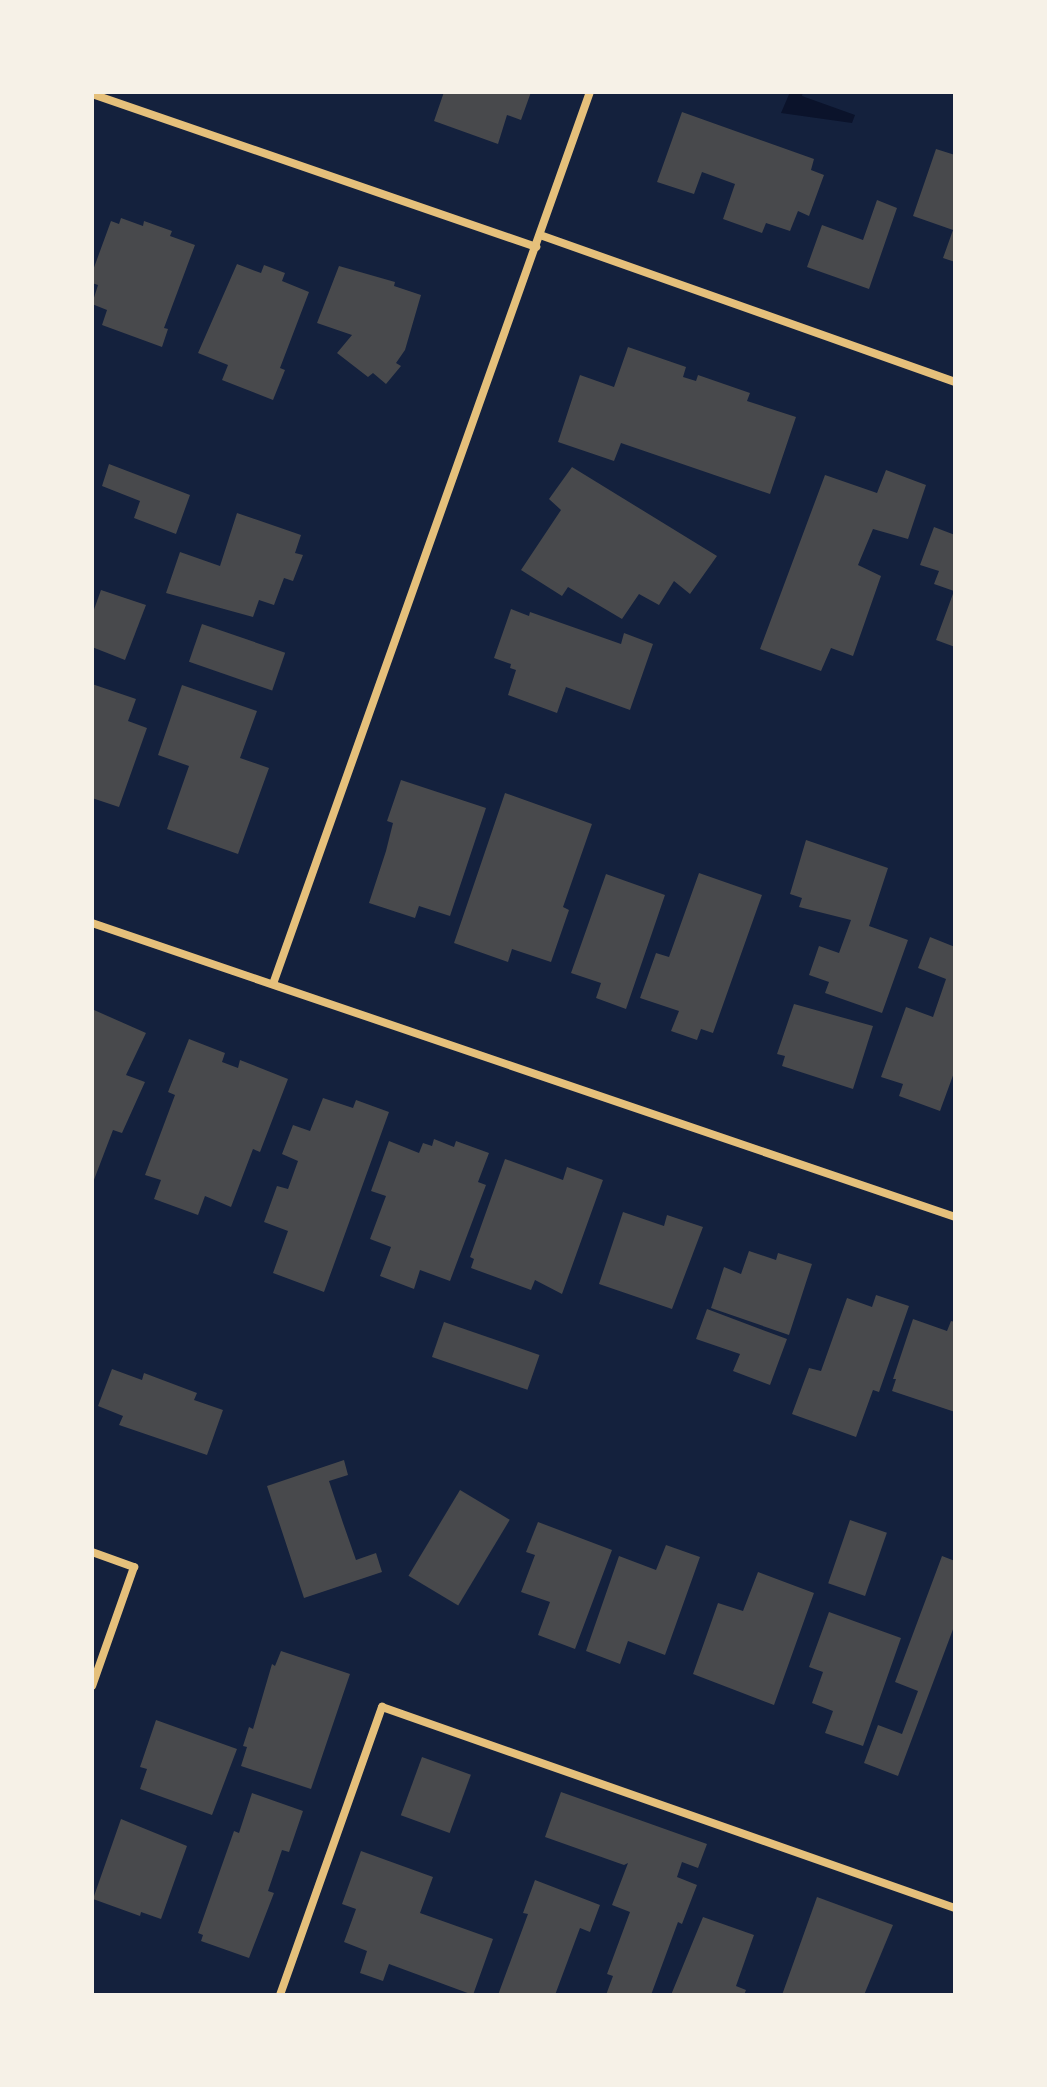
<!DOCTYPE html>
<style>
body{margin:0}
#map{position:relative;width:1047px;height:2087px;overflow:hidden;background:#14213d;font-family:"PT Sans",sans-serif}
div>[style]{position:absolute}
.water>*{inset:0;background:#0b132b}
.building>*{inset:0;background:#48494c;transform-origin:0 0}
.minor>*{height:8px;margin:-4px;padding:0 4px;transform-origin:4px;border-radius:4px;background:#e5c07b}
span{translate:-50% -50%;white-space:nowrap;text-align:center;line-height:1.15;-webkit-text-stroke:8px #f6f1e7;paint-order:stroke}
.frame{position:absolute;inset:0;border:94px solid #f6f1e7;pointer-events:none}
</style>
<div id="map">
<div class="water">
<div style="clip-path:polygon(790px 92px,803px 92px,802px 96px,855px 115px,852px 123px,781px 113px)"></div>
</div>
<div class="building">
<div style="clip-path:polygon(444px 92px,531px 92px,521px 120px,507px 115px,498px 144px,434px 121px)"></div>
<div style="clip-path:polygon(682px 112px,814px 159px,811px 170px,824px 175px,809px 216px,798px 211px,790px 231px,766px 223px,762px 233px,723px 219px,735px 184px,702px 172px,694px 194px,657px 182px)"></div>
<div style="clip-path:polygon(936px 149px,955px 155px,955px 262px,943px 258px,953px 230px,913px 216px)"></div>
<div style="clip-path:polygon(877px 200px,897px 208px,869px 289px,807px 267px,822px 225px,863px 240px)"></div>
<div style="clip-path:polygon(121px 218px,143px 226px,144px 221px,172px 231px,170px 236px,195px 245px,164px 328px,168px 329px,162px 347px,102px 325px,107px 310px,92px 304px,98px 285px,92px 283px,92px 273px,111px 221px,119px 224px)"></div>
<div style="clip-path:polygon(237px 264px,261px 273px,264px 265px,285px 273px,282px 281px,309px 292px,280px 368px,285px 370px,273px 400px,222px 380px,228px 365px,198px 353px)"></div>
<div style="clip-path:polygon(339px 266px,395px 282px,394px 286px,421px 295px,405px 350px,396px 363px,401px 366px,386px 384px,373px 373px,368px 377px,337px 353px,352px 335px,317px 323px)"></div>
<div style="clip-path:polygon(628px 347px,686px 367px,683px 377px,696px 381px,698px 375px,750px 393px,747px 401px,796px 417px,770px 494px,621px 443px,614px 461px,558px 442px,580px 375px,614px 387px)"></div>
<div style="clip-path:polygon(109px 464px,190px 495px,176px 534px,134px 518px,140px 501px,102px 486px)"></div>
<div style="clip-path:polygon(572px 467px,717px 556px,690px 594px,674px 581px,659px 605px,639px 594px,622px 619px,568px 587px,562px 596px,521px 570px,561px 510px,549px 499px)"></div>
<div style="clip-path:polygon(886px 470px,926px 485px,908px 539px,873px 529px,858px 565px,881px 576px,853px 656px,831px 648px,821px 671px,760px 649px,825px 475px,877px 493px)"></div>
<div style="clip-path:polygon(237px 513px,301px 535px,295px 553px,303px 555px,293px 581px,284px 578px,274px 605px,259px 600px,253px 617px,166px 593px,180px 552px,220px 566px)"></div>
<div style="clip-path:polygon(934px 527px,955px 535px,955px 647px,936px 640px,954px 591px,934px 584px,939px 571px,920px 565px)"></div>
<div style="clip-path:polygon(101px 590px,146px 605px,125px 660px,92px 647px,92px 615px)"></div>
<div style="clip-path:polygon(511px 609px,529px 616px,530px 612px,621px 644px,624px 633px,653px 644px,630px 710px,566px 687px,557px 713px,508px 695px,516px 670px,510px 668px,511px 664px,494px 658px)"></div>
<div style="left:202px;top:624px;width:88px;height:40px;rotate:19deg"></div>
<div style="clip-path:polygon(92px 684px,136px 699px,128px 721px,147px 728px,119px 807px,92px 798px)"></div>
<div style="clip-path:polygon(182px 685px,257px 711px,240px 758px,269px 768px,238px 854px,167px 829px,189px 766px,158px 755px)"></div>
<div style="clip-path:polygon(401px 780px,486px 808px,450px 916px,419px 906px,415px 918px,369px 903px,386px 851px,393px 823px,387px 821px)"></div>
<div style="clip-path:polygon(505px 793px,592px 824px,563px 907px,569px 910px,551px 962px,512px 949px,508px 962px,454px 943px)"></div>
<div style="clip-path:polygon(806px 840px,888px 868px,869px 926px,908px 940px,882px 1013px,825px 993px,829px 982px,809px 975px,819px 946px,839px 953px,851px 920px,799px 907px,802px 898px,790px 894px)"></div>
<div style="clip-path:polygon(699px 873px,762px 895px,713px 1033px,701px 1029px,697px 1040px,671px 1031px,679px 1011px,640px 998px,656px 953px,669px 957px)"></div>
<div style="clip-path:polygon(606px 874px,665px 895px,626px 1009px,596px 998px,601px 983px,571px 973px)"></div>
<div style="clip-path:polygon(930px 937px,955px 947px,955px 1070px,940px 1111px,899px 1096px,903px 1084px,881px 1077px,906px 1007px,933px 1017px,946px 979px,918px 968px)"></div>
<div style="clip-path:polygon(794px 1004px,873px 1026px,853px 1089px,782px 1066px,785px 1056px,777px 1054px)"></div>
<div style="clip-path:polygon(94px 1010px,146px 1033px,126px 1075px,145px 1082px,122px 1133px,113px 1130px,92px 1185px)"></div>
<div style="clip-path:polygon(189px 1039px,225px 1053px,222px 1062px,238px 1068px,240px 1060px,288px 1079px,260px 1152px,253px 1149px,231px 1207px,205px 1196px,198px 1215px,154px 1199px,161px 1180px,145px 1175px,175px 1095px,168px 1092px)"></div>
<div style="clip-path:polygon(323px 1098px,353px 1108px,356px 1100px,389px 1112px,324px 1292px,273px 1273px,288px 1231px,264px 1222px,277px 1186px,288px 1189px,298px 1161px,282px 1154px,293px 1125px,310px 1131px)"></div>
<div style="clip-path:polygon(434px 1139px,454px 1147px,456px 1141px,489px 1153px,478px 1182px,486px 1185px,450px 1281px,420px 1270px,414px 1289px,380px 1276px,391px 1247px,370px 1239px,386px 1196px,371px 1191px,389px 1141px,419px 1153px,423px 1143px,432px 1146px)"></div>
<div style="clip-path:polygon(505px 1159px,563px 1180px,567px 1167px,603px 1180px,562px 1294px,535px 1280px,531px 1290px,471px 1268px,474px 1259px,470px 1257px)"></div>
<div style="clip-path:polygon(623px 1212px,664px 1226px,667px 1215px,703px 1227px,672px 1309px,599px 1284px)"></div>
<div style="clip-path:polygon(749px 1251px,776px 1260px,778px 1253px,812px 1264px,789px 1335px,711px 1308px,724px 1267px,741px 1274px)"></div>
<div style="clip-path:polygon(876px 1295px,909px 1306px,879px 1392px,873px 1390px,856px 1437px,792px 1414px,809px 1368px,821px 1371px,847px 1298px,872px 1307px)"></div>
<div style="clip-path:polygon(707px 1309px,787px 1339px,770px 1385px,733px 1371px,740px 1354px,696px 1339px)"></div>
<div style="clip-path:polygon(913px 1319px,947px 1331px,951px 1321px,955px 1322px,955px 1412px,892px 1391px,896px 1379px,893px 1379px)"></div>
<div style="left:444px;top:1322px;width:101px;height:37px;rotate:19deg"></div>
<div style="clip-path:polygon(112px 1369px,142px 1380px,144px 1373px,197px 1393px,194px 1400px,223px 1410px,207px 1455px,119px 1425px,123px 1416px,98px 1406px)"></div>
<div style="clip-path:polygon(344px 1460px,348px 1475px,329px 1481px,343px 1523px,356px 1560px,376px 1553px,382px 1572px,304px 1598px,267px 1486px)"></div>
<div style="left:460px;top:1490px;width:58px;height:100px;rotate:31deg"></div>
<div style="left:850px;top:1520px;width:39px;height:67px;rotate:19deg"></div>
<div style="clip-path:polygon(538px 1522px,612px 1550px,575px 1649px,538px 1635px,550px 1602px,521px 1592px,535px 1555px,526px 1552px)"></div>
<div style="clip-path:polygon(666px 1545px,700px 1557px,665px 1655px,628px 1641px,620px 1664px,586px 1651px,619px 1556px,656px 1570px)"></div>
<div style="clip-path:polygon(942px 1556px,955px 1561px,955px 1624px,898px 1776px,864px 1763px,878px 1725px,902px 1734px,918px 1691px,895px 1682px)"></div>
<div style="clip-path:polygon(758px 1572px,814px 1593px,774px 1705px,693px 1674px,718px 1603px,743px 1611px)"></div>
<div style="clip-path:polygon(829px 1612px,901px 1638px,863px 1746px,825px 1733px,833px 1711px,812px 1703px,823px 1672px,809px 1667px)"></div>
<div style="clip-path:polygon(281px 1651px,350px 1674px,311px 1789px,241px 1766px,247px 1747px,243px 1746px,249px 1727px,253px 1729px,272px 1664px,275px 1666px)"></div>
<div style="clip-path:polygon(156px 1720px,237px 1749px,212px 1815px,140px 1789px,147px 1769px,140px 1767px)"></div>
<div style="left:422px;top:1757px;width:52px;height:62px;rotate:20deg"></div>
<div style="clip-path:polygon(561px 1792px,707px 1844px,698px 1868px,682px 1862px,677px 1877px,697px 1885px,682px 1924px,678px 1922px,651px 1995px,606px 1995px,613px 1976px,607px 1974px,630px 1912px,612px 1905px,628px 1863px,624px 1865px,545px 1837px)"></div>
<div style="clip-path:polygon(252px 1793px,303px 1811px,289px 1852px,282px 1850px,268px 1891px,274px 1893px,249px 1958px,201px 1941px,203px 1935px,198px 1933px,234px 1831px,239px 1833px)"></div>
<div style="clip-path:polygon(121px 1819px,187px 1846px,161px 1919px,141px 1912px,140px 1916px,93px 1899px)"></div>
<div style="clip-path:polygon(361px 1851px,433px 1877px,420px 1913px,493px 1939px,473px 1995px,389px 1964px,383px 1981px,360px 1973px,367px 1951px,344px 1942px,356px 1909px,342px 1904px)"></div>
<div style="clip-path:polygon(535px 1880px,600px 1905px,590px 1932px,580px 1928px,555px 1995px,498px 1995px,528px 1914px,523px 1913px)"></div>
<div style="clip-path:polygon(817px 1897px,893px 1925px,864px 1995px,782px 1995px)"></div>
<div style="clip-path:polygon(703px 1917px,754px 1935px,736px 1986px,746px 1990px,744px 1995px,671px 1995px)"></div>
</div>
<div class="minor">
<div style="left:92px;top:94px;width:470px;rotate:19deg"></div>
<div style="left:540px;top:235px;width:440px;rotate:19.5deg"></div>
<div style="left:92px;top:923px;width:912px;rotate:18.81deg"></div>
<div style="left:273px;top:984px;width:947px;rotate:-70.44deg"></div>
<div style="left:92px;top:1552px;width:45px;rotate:19.7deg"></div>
<div style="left:134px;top:1567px;width:126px;rotate:109.4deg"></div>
<div style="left:280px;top:1995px;width:306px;rotate:-70.5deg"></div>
<div style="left:382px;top:1707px;width:607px;rotate:19.33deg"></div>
</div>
<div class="frame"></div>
</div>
